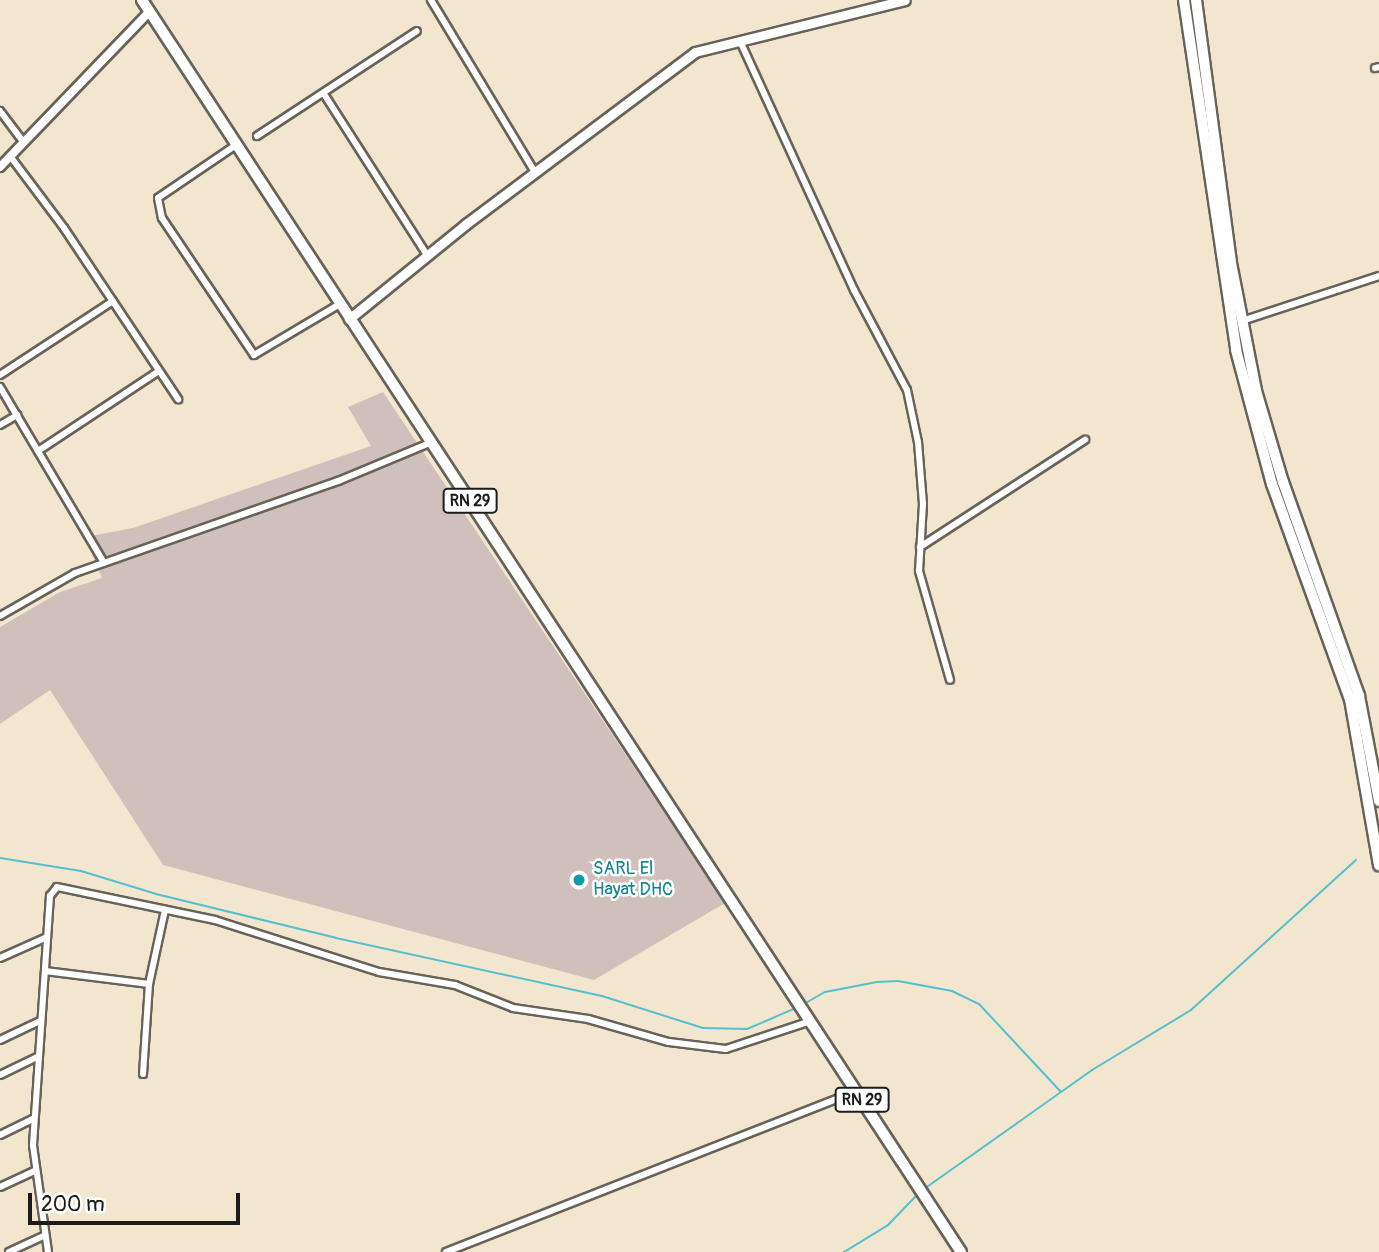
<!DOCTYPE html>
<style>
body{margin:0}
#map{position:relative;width:1379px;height:1252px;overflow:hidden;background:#f2e7ce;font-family:Pangolin,sans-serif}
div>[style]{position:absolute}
.industrial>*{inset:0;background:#d0c0bc}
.stream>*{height:2px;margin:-1px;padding:0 1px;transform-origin:1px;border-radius:1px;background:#54bfce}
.roads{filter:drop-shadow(2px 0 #67635a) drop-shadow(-2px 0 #67635a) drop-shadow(0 2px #67635a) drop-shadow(0 -2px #67635a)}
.minor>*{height:6px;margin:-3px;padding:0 3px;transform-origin:3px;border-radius:3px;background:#fff}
.tertiary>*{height:8px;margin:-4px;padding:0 4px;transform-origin:4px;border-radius:4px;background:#fff}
.secondary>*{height:9px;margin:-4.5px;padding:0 4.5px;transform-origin:4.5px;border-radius:4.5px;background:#fff}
.primary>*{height:10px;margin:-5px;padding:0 5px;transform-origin:5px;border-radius:5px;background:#fff}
.trunk>*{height:10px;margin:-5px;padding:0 5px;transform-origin:5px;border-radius:5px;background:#fff}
.dots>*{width:19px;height:19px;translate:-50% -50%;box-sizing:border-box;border:4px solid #fff;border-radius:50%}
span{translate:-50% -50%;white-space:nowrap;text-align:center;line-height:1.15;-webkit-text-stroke:5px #fff;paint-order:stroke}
.shield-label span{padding:2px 5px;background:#fff;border:2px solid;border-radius:5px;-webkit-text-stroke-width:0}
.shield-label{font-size:16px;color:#1c1c1c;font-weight:700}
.culture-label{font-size:18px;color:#0d838f}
.left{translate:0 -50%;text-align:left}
.scale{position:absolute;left:28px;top:1193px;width:212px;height:32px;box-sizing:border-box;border:4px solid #1c1c1c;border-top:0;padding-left:9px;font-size:21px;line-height:24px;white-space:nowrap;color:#1c1c1c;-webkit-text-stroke:5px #fff;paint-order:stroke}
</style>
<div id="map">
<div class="industrial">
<div style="clip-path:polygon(383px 392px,725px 903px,594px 980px,163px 865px,50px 690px,0 724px,0 627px,60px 592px,102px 578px,85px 537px,133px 528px,371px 446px,348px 407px)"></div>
</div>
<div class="stream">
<div style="left:0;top:858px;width:82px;rotate:9.1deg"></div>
<div style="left:81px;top:871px;width:78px;rotate:17deg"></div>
<div style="left:156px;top:894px;width:185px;rotate:13.7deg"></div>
<div style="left:336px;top:938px;width:272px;rotate:12.3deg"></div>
<div style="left:602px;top:996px;width:106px;rotate:17.6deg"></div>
<div style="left:703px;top:1028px;width:44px;rotate:1.3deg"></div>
<div style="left:747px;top:1029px;width:53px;rotate:-23.2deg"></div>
<div style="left:804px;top:1004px;width:24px;rotate:-30deg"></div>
<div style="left:825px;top:992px;width:53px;rotate:-10.9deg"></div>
<div style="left:877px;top:982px;width:21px;rotate:-3deg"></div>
<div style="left:898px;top:981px;width:55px;rotate:10.5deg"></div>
<div style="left:952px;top:991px;width:30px;rotate:26deg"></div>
<div style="left:979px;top:1004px;width:120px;rotate:47deg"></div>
<div style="left:924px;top:1189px;width:206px;rotate:-35.3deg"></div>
<div style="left:1092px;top:1070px;width:116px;rotate:-31.2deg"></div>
<div style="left:1191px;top:1010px;width:223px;rotate:-42.3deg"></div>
<div style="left:844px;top:1252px;width:52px;rotate:-31.5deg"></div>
<div style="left:888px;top:1225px;width:42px;rotate:-46deg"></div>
</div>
<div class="roads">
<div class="minor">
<div style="left:431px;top:0;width:200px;rotate:58.9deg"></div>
<div style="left:740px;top:41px;width:274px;rotate:65.4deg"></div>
<div style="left:854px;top:290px;width:113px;rotate:62.1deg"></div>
<div style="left:907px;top:390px;width:53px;rotate:78.1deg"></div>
<div style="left:918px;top:442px;width:62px;rotate:85.4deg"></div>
<div style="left:923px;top:504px;width:67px;rotate:93.4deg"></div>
<div style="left:919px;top:571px;width:113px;rotate:74.1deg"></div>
<div style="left:1375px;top:68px;width:4px;rotate:-14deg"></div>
<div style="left:324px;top:94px;width:191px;rotate:57.4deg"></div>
<div style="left:0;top:111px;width:39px;rotate:53deg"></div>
<div style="left:257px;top:136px;width:191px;rotate:-33.3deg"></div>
<div style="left:236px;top:145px;width:94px;rotate:145.8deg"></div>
<div style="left:158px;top:198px;width:20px;rotate:79deg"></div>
<div style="left:162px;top:218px;width:165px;rotate:56.1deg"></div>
<div style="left:254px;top:355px;width:100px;rotate:-30.7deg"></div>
<div style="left:10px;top:156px;width:90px;rotate:53.1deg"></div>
<div style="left:64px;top:228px;width:206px;rotate:56.3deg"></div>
<div style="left:1242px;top:321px;width:144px;rotate:-18.2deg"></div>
<div style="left:0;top:375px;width:135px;rotate:-33.2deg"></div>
<div style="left:0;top:387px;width:204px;rotate:59.4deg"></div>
<div style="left:0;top:425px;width:20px;rotate:-30deg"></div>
<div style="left:38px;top:451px;width:145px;rotate:-33.5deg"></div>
<div style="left:920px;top:547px;width:197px;rotate:-33deg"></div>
<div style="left:0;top:616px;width:86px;rotate:-29.8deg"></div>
<div style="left:75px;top:573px;width:279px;rotate:-19.3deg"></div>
<div style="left:338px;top:481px;width:102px;rotate:-22.5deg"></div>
<div style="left:0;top:958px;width:51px;rotate:-24.1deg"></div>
<div style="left:45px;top:971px;width:105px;rotate:7.1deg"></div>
<div style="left:0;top:1040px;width:44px;rotate:-25.4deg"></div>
<div style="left:143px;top:1074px;width:90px;rotate:-86.2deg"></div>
<div style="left:149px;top:984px;width:76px;rotate:-77.8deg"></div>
<div style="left:0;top:1075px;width:41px;rotate:-25.9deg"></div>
<div style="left:0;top:1135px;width:37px;rotate:-26deg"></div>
<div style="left:0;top:1187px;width:38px;rotate:-25deg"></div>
<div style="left:9px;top:1252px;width:40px;rotate:-25deg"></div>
<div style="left:48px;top:1252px;width:108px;rotate:-98deg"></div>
<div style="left:33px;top:1145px;width:250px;rotate:-86.1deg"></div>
<div style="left:50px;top:896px;width:11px;rotate:-52deg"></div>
<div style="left:57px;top:887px;width:161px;rotate:11.8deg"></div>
<div style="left:215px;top:920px;width:172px;rotate:17.6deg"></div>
<div style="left:379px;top:972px;width:77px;rotate:9.7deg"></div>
<div style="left:455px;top:985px;width:62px;rotate:21.6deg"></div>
<div style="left:513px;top:1008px;width:76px;rotate:8.3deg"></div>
<div style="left:588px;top:1019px;width:84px;rotate:15.9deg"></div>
<div style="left:669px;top:1042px;width:57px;rotate:7deg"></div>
<div style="left:726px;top:1049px;width:89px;rotate:-18.2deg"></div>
<div style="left:446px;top:1252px;width:440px;rotate:-21.4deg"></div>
</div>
<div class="tertiary">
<div style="left:0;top:167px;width:215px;rotate:-46.1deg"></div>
</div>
<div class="secondary">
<div style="left:349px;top:319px;width:151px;rotate:-39.1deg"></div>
<div style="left:466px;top:224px;width:286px;rotate:-36.9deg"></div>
<div style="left:695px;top:52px;width:216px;rotate:-13.9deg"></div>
</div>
<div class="primary">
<div style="left:142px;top:0;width:1496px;rotate:56.81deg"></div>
</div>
<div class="trunk">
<div style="left:1184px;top:0;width:354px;rotate:81.5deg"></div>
<div style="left:1236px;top:350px;width:139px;rotate:75deg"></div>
<div style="left:1272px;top:484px;width:229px;rotate:70.1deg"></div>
<div style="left:1350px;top:699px;width:169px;rotate:80.1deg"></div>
<div style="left:1196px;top:0;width:265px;rotate:82.4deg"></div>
<div style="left:1231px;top:263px;width:130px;rotate:78.9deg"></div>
<div style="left:1256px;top:391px;width:95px;rotate:73.5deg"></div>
<div style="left:1283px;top:482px;width:227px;rotate:70.4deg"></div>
<div style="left:1359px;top:696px;width:107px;rotate:79.2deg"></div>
</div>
</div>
<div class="dots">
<div style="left:579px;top:880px;background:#0f9aa8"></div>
</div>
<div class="shield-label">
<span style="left:470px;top:501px">RN 29</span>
<span style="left:862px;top:1100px">RN 29</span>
</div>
<div class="culture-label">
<span class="left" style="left:593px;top:880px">SARL El<br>Hayat DHC</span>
</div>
<div class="scale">200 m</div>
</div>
